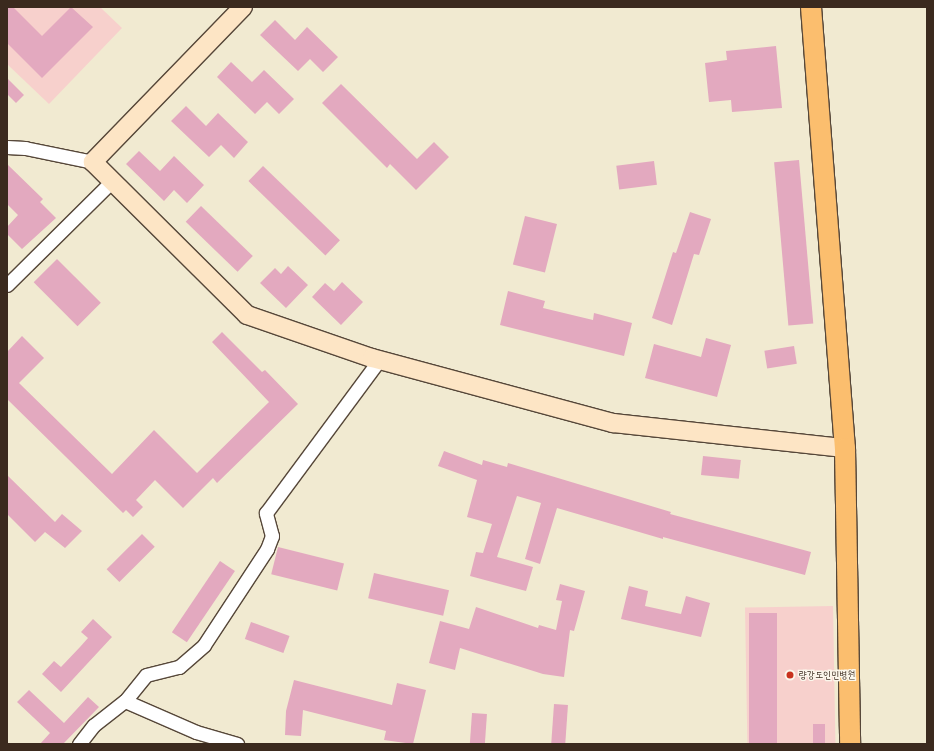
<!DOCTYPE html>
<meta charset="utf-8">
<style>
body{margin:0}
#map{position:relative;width:934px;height:751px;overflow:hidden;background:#f1ead1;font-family:Delius,"Poor Story",sans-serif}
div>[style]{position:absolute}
.built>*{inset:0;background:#f7d0cc;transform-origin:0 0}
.building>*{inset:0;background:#e3a9bf;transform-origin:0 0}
.roads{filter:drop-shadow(1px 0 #564739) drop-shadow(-1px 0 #564739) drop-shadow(0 1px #564739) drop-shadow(0 -1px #564739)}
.street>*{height:13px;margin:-6.5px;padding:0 6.5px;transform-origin:6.5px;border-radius:6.5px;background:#fff}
.secondary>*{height:18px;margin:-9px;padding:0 9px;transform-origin:9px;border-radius:9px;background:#fde5c5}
.primary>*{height:20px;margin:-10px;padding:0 10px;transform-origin:10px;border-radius:10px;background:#fbbe6e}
.dots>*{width:11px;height:11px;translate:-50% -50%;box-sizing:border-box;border:2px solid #fbf7ec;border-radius:50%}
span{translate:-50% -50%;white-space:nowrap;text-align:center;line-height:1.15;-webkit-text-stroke:3px #fbf7ec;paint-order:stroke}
.poi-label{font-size:10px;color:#3b2a1e}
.left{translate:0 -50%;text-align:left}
.frame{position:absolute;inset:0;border:8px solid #3b2a1e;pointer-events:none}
</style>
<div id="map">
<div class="built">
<div style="clip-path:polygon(7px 7px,100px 7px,122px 28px,49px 104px,7px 64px)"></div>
<div style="left:833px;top:606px;width:138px;height:88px;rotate:89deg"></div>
</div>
<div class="building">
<div style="clip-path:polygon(7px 7px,13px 7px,42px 36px,71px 7px,93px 27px,42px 78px,7px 43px)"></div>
<div style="clip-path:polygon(275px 20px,295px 40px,307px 27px,338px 57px,323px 72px,310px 59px,298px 71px,260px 35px)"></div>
<div style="clip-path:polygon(776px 46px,782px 108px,732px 112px,731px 100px,709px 102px,705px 63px,727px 60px,726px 51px)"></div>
<div style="clip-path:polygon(231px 62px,252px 82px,264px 70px,294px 99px,279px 114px,267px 102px,255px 114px,217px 77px)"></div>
<div style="clip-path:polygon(7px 78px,24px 95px,16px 103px,7px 94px)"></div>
<div style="clip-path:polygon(341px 84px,417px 159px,434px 142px,449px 157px,416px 190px,390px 164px,387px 168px,322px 103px)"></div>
<div style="clip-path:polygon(186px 106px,206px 126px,218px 113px,248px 142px,234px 158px,221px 145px,209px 157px,171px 121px)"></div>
<div style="clip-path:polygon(139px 151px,160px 171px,174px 156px,204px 185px,187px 203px,174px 190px,164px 201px,126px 164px)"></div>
<div style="left:799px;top:160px;width:164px;height:25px;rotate:85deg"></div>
<div style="left:654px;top:161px;width:24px;height:38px;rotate:83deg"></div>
<div style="clip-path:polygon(7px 164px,43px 199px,40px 202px,56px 218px,22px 249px,7px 234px,7px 227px,18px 215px,7px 204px)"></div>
<div style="left:263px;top:166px;width:107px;height:21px;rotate:44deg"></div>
<div style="left:201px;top:206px;width:72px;height:22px;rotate:44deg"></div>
<div style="clip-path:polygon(690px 212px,711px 219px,699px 255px,694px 254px,672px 325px,652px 318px,673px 252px,676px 253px)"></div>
<div style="left:525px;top:216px;width:33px;height:50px;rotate:14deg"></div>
<div style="left:57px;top:259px;width:62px;height:33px;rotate:45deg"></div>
<div style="clip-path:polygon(288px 266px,308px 285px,286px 308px,260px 283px,275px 268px,281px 274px)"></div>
<div style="clip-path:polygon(342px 282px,363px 302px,341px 325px,312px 297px,325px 283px,334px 291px)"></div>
<div style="clip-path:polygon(508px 291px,545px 301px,543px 308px,593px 320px,594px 313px,632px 323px,624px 356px,500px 325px)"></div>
<div style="clip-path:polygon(222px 332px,262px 372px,265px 370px,298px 404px,217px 483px,213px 478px,183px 508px,155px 480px,136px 500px,143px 507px,133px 517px,126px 510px,123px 513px,7px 399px,7px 352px,22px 336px,44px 358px,19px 383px,112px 474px,154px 430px,197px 473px,269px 402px,212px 342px)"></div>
<div style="clip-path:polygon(706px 338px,731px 345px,717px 397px,645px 378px,654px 344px,701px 357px)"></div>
<div style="left:794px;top:346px;width:18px;height:30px;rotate:81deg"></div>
<div style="clip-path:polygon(444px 451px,482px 465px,483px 460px,507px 467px,508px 463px,671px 512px,670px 514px,811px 552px,805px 575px,663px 537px,663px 539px,557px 508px,540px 564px,525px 559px,541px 503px,517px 496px,497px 557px,533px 567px,526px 591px,470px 576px,476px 552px,483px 553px,492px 524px,467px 517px,477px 480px,438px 466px)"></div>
<div style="left:703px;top:456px;width:38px;height:19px;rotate:6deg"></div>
<div style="clip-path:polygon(7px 475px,55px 522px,62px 514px,82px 531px,65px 548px,45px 532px,35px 542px,7px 514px)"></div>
<div style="left:142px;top:534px;width:18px;height:50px;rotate:45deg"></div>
<div style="left:278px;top:547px;width:68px;height:28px;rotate:14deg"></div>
<div style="left:220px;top:561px;width:18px;height:86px;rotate:34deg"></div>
<div style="left:374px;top:573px;width:77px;height:26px;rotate:13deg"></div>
<div style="clip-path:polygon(560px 584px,585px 591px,574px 631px,570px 630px,564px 677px,543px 674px,460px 648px,455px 670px,429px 663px,440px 621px,469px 629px,476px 607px,538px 628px,539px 625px,556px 630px,562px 601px,556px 600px)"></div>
<div style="clip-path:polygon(629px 586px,648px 591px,645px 606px,681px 614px,686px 596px,710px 603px,701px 637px,621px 619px)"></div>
<div style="left:749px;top:613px;width:28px;height:131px"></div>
<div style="clip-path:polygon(93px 619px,112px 637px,61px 692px,42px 674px,54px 661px,61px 667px,80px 647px,88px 638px,81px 632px)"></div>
<div style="left:251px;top:622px;width:41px;height:18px;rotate:20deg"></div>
<div style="clip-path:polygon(294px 680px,392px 705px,397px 683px,426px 690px,413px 744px,384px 740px,386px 731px,303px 710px,301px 736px,285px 735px,286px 711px)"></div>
<div style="clip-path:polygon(29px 690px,64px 723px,88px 697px,99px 707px,63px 744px,40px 744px,50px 733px,17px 702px)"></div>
<div style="left:554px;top:704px;width:14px;height:40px;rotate:4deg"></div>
<div style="left:472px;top:713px;width:15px;height:31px;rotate:4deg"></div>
<div style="left:813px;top:724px;width:12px;height:20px"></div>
</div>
<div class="roads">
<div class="street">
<div style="left:7px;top:147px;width:18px;rotate:3deg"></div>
<div style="left:25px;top:148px;width:69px;rotate:11.6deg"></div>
<div style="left:7px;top:285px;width:148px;rotate:-44.7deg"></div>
<div style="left:125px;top:701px;width:33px;rotate:-51deg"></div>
<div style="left:146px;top:675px;width:34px;rotate:-14deg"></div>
<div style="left:179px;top:667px;width:33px;rotate:-41deg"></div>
<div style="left:204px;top:645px;width:115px;rotate:-56.7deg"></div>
<div style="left:267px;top:549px;width:14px;rotate:-69deg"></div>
<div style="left:272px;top:536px;width:24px;rotate:-105deg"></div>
<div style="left:266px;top:513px;width:192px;rotate:-53.5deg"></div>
<div style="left:79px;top:744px;width:24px;rotate:-52deg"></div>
<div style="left:94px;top:725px;width:39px;rotate:-38deg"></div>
<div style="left:125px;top:701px;width:77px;rotate:23.6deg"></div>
<div style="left:196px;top:732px;width:43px;rotate:16.3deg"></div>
</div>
<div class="secondary">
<div style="left:243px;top:7px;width:216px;rotate:134.1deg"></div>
<div style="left:93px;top:162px;width:217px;rotate:44.8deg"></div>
<div style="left:247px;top:315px;width:132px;rotate:19deg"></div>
<div style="left:372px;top:358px;width:250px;rotate:15.1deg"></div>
<div style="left:613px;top:423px;width:233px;rotate:6.2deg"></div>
</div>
<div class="primary">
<div style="left:811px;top:7px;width:442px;rotate:85.6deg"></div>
<div style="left:845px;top:448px;width:296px;rotate:89deg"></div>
</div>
</div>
<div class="dots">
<div style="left:790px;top:675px;background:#c8321e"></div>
</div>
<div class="poi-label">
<span class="left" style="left:799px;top:675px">량강도인민병원</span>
</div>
<div class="frame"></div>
</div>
